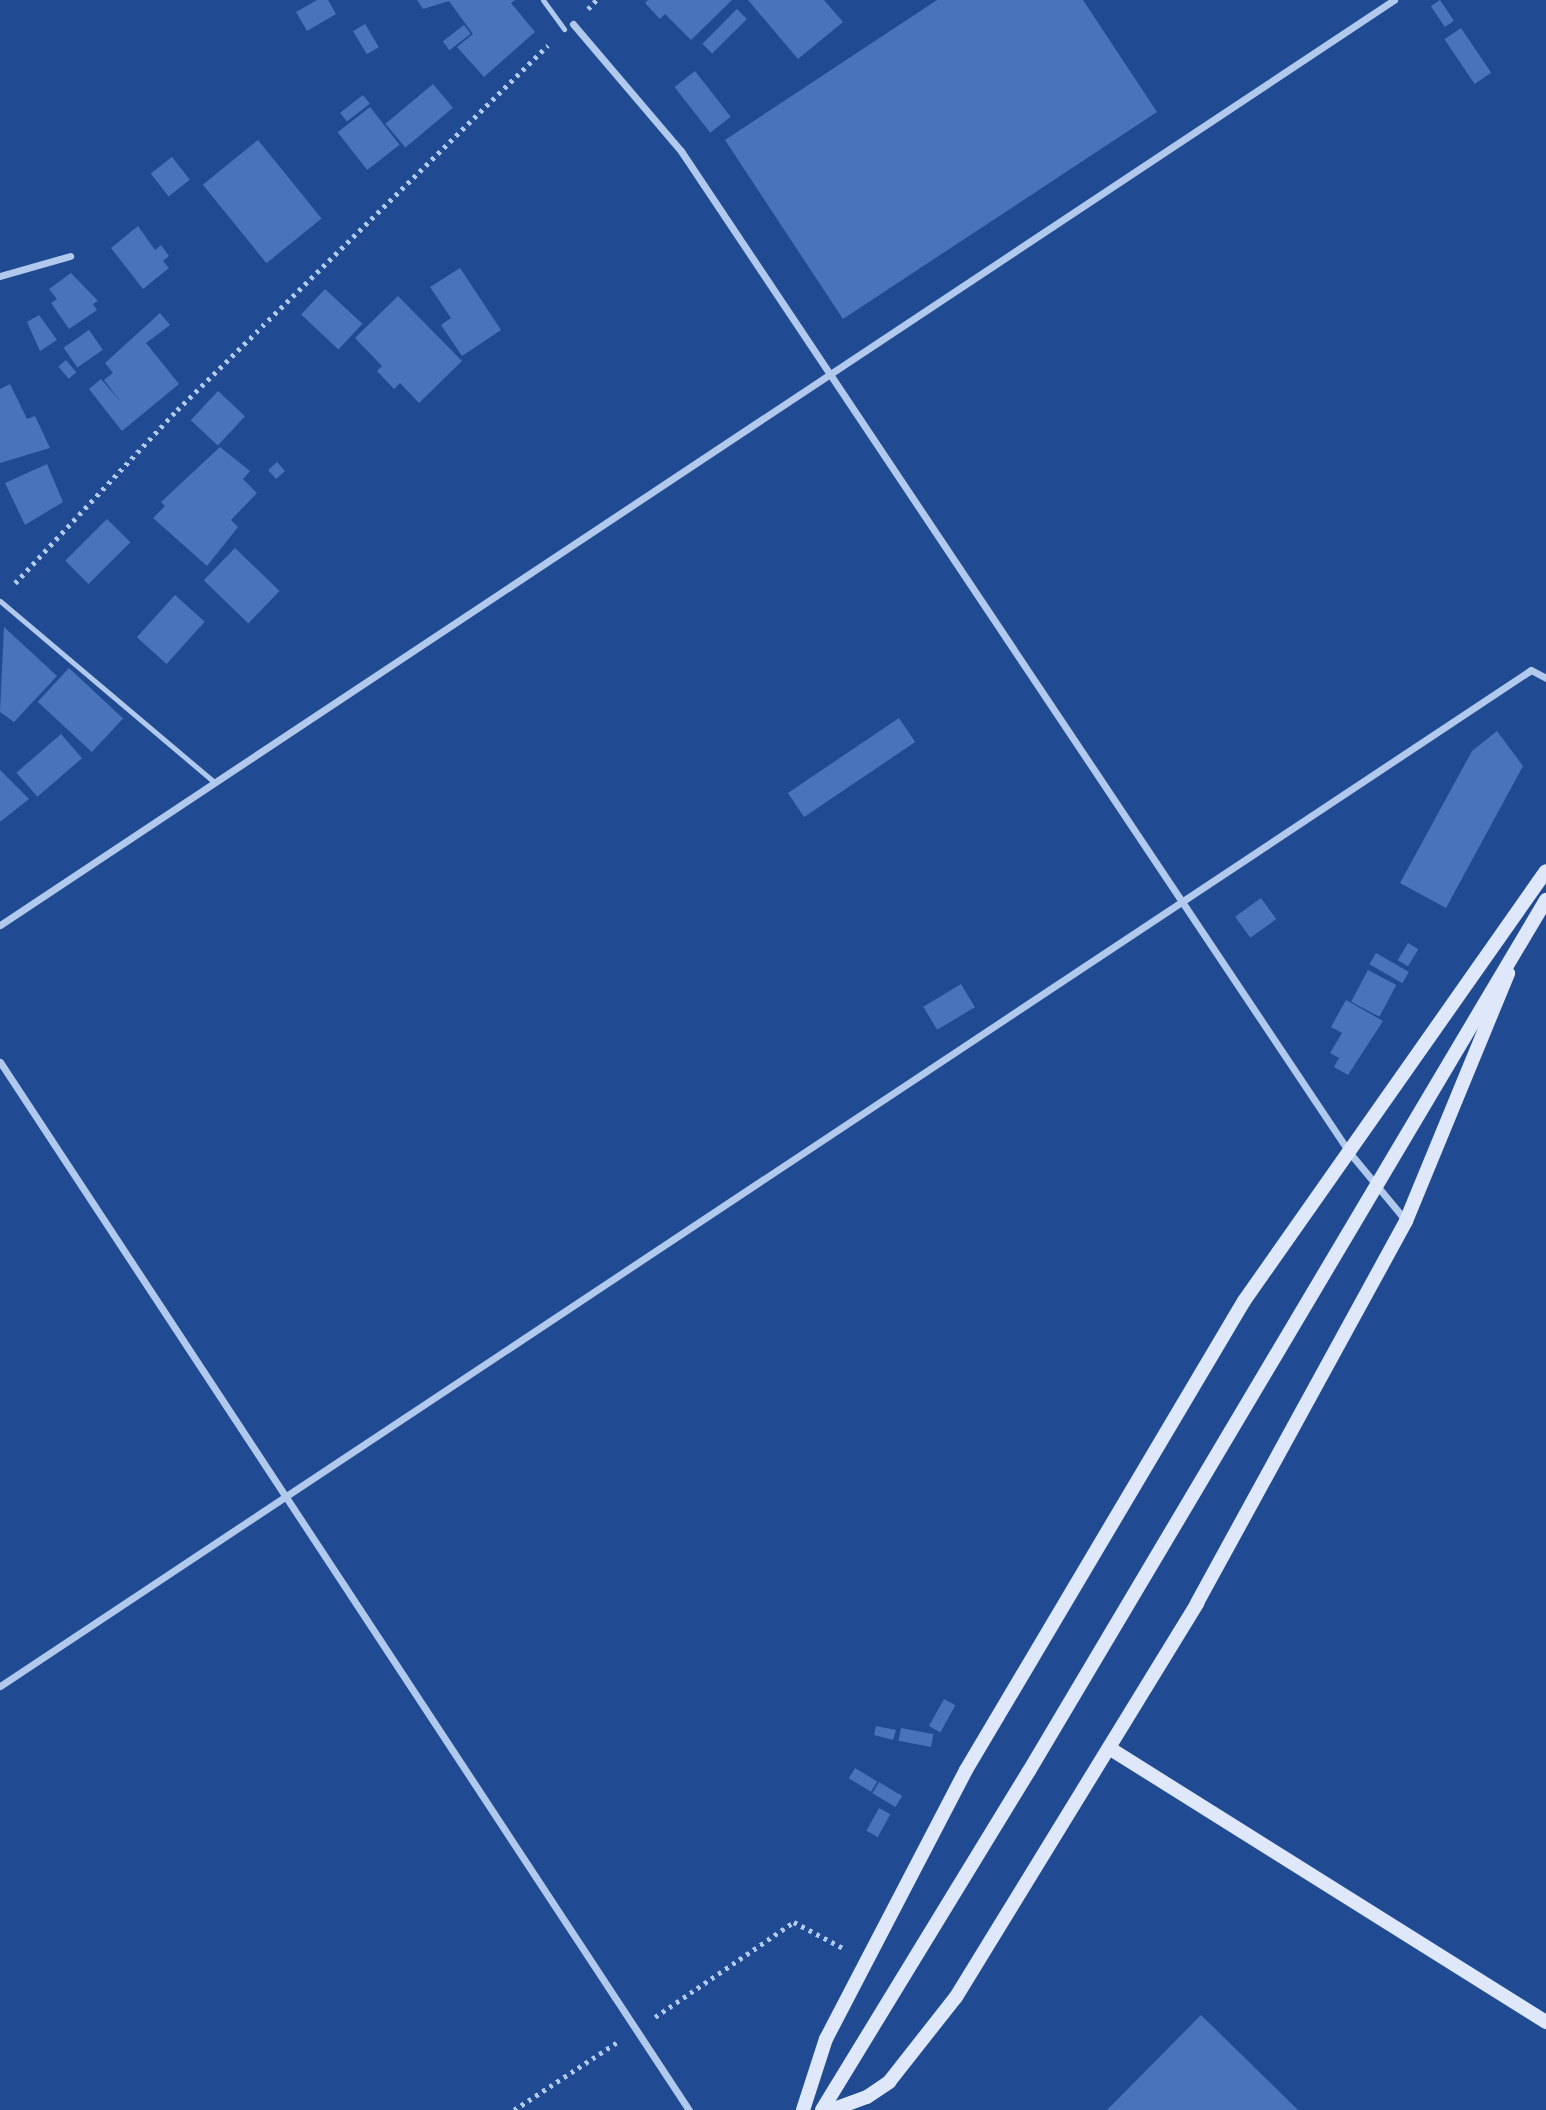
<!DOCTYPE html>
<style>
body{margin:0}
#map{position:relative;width:1546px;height:2110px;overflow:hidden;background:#204b92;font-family:"Open Sans",sans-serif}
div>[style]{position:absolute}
.building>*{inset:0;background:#4974b9;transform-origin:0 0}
.path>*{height:4.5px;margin-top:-2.25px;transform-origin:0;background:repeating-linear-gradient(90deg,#b1c9ed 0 3.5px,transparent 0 8.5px)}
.lane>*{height:5px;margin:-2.5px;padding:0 2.5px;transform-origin:2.5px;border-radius:2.5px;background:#b1c9ed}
.street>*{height:7px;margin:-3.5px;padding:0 3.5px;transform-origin:3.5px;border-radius:3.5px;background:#b1c9ed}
.secondary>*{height:14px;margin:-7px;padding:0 7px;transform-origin:7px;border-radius:7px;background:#dee8fa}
.secondary-bridge>*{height:14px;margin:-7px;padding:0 7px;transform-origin:7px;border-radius:7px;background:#dee8fa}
span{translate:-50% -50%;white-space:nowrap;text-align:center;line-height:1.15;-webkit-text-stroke:7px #204b92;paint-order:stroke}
</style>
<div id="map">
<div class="building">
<div style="clip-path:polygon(317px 0,328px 0,336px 14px,307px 31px,296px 12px)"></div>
<div style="clip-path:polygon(417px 0,515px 0,511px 3px,535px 32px,484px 77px,457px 47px,473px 34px,449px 1px,423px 9px)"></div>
<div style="clip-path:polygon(648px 0,732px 0,691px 40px,665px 14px,660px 19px,645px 3px)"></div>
<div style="clip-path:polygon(748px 0,824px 0,843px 22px,798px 59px)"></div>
<div style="clip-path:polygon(937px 0,1083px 0,1157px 112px,843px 319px,725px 140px)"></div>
<div style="left:1440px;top:0;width:25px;height:11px;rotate:56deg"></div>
<div style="left:737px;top:9px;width:14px;height:49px;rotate:45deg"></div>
<div style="left:365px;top:24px;width:27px;height:14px;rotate:59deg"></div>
<div style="left:464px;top:25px;width:11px;height:27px;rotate:52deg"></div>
<div style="left:1461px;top:28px;width:54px;height:20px;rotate:56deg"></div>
<div style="left:695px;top:71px;width:58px;height:26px;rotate:52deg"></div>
<div style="left:433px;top:84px;width:31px;height:62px;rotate:50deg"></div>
<div style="left:363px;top:95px;width:11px;height:29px;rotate:52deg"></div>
<div style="left:370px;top:107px;width:48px;height:41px;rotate:52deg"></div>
<div style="left:258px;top:140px;width:101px;height:71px;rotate:51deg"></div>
<div style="left:172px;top:157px;width:29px;height:27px;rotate:52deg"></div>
<div style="clip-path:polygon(138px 226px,155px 250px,161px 245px,169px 256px,163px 261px,169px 268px,143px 289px,111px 248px)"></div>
<div style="clip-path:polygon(460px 268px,501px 330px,462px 356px,441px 325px,451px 318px,430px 287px)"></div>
<div style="clip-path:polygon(71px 273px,98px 301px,93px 304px,97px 310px,69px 329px,51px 303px,57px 299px,49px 289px)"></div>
<div style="left:325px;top:289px;width:51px;height:35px;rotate:43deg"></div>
<div style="clip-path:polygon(398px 296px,462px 361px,419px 403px,400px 383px,394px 389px,377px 371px,382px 366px,355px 338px)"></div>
<div style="clip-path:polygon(160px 313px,170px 325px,146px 343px,179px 384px,122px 431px,89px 389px,101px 379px,121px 402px,104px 380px,113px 373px,105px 363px)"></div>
<div style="clip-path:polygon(39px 315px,57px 340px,40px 351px,27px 322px)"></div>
<div style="left:89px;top:330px;width:24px;height:31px;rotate:55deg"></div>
<div style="left:66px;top:360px;width:16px;height:10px;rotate:50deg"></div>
<div style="clip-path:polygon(10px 384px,27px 419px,35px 416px,50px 448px,0 463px,0 389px)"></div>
<div style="left:218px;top:391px;width:37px;height:40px;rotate:43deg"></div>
<div style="clip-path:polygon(220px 447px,250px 471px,243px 479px,257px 493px,231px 520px,238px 527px,207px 566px,153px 518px,165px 506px,161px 502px)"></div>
<div style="left:277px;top:462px;width:12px;height:12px;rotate:48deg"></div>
<div style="clip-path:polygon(47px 464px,63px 502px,25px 525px,5px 483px)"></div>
<div style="left:107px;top:519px;width:33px;height:59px;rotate:45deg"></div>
<div style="left:235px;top:548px;width:62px;height:45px;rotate:44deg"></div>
<div style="left:175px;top:595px;width:40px;height:57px;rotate:42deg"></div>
<div style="clip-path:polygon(4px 627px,57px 676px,14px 722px,0 712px)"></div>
<div style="left:69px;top:668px;width:74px;height:46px;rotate:43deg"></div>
<div style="left:899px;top:718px;width:29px;height:134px;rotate:56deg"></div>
<div style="clip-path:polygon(1497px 731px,1523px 766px,1446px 908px,1400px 883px,1472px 751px)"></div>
<div style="left:61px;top:734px;width:32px;height:59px;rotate:49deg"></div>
<div style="clip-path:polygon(0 770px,29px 799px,0 822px)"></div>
<div style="left:1261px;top:898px;width:26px;height:32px;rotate:54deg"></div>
<div style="left:1408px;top:943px;width:12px;height:20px;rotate:31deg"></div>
<div style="left:1376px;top:953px;width:38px;height:13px;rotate:30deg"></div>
<div style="left:1368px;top:970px;width:32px;height:36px;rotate:28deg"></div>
<div style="left:961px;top:984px;width:27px;height:44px;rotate:59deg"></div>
<div style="clip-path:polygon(1346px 1000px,1383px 1021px,1348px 1075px,1334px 1067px,1339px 1058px,1330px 1053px,1342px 1033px,1331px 1027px)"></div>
<div style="left:944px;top:1699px;width:13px;height:31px;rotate:29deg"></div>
<div style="clip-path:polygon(876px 1726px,896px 1730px,893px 1740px,874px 1735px)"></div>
<div style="left:901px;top:1728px;width:33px;height:13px;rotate:11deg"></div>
<div style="left:855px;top:1768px;width:26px;height:12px;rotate:31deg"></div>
<div style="left:879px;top:1782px;width:27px;height:13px;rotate:31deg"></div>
<div style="left:879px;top:1808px;width:13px;height:26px;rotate:29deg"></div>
<div style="clip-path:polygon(1201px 2015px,1298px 2110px,1107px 2110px)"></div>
</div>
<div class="path">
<div style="left:588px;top:9px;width:12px;rotate:-48deg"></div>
<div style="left:15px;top:583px;width:237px;rotate:-46.9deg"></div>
<div style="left:177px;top:410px;width:520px;rotate:-44.53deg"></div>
<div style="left:655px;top:2017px;width:168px;rotate:-34.4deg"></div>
<div style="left:794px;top:1922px;width:58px;rotate:27.9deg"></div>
<div style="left:514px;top:2110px;width:126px;rotate:-33.3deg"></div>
</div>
<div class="lane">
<div style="left:543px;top:0;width:36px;rotate:54deg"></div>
<div style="left:0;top:601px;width:280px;rotate:40.2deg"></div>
</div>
<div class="street">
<div style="left:573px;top:24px;width:167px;rotate:49.6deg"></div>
<div style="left:681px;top:151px;width:1203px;rotate:56.28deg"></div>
<div style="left:1349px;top:1152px;width:89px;rotate:50.4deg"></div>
<div style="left:0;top:276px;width:73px;rotate:-15.9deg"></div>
<div style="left:0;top:925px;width:1673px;rotate:-33.57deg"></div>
<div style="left:0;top:1062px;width:1254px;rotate:56.68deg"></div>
<div style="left:0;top:1686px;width:1837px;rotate:-33.57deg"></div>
<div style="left:1531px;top:670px;width:17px;rotate:28deg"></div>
</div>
<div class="secondary">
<div style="left:1109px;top:1748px;width:516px;rotate:32.09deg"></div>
<div style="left:803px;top:2110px;width:75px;rotate:-72.1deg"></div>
<div style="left:826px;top:2039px;width:303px;rotate:-62.5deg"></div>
<div style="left:966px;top:1770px;width:545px;rotate:-59.34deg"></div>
<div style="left:1244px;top:1301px;width:525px;rotate:-54.92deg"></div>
<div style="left:822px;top:2110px;width:397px;rotate:-58.6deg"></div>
<div style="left:831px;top:2110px;width:38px;rotate:-20deg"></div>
<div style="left:867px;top:2097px;width:27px;rotate:-34deg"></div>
<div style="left:889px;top:2082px;width:108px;rotate:-51.8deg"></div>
<div style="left:956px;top:1997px;width:462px;rotate:-58.5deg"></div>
<div style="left:1197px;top:1603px;width:435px;rotate:-61.3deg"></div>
<div style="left:1406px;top:1221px;width:268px;rotate:-67.6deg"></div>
</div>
<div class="secondary-bridge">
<div style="left:1029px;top:1771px;width:1013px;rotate:-59.31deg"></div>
</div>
</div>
